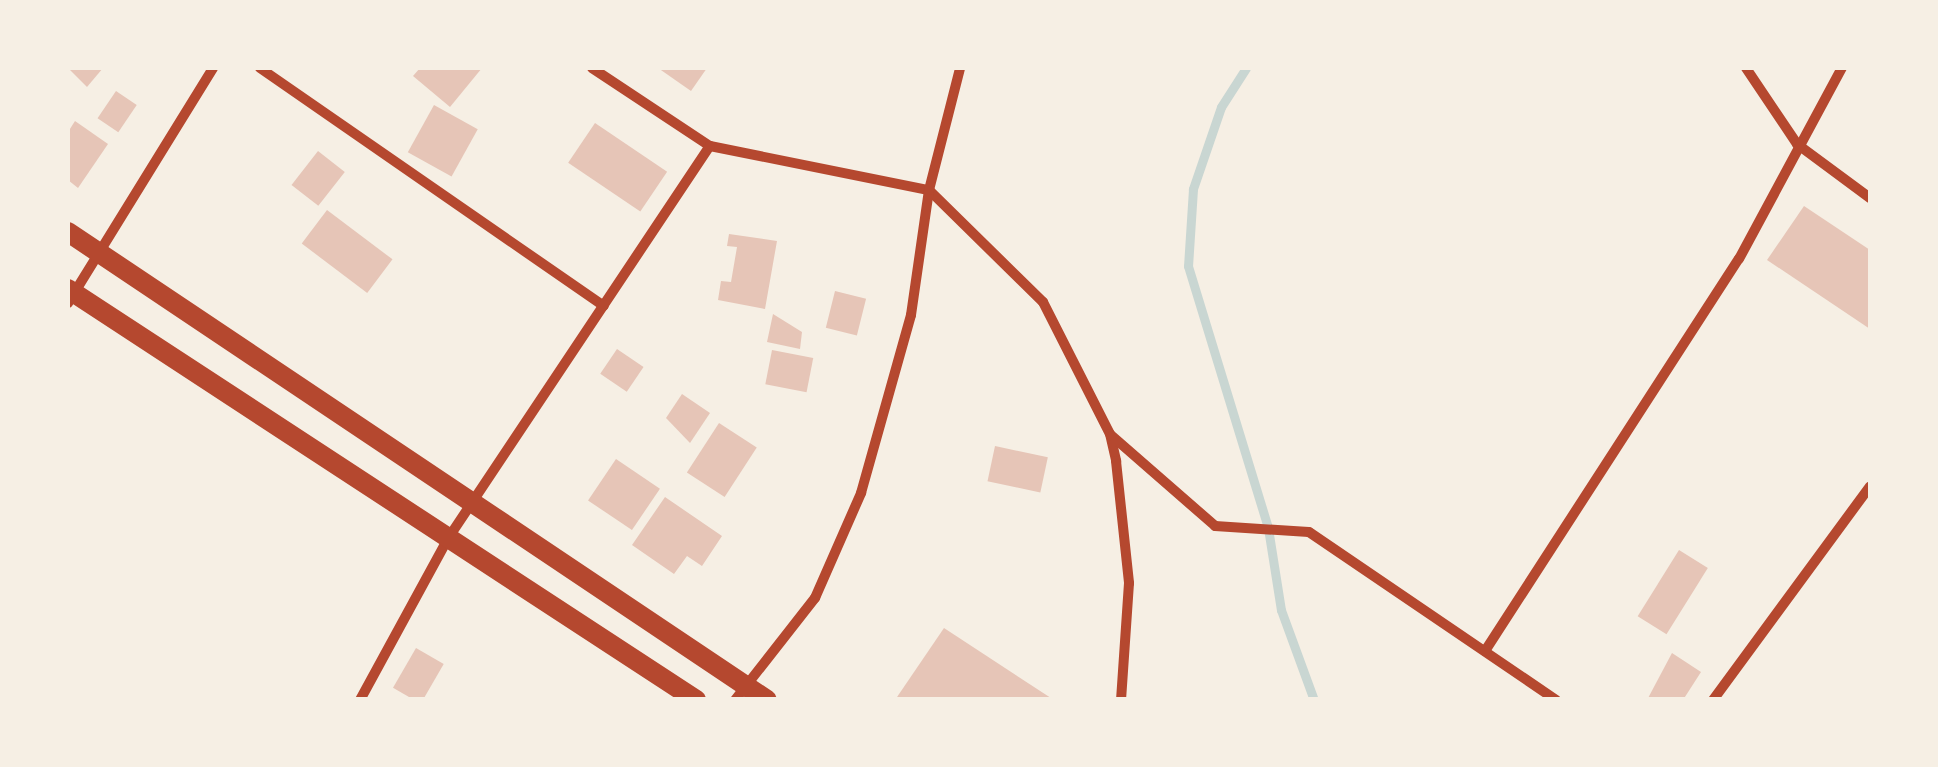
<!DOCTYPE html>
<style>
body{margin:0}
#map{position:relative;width:1938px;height:767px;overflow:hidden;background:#f6efe4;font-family:"Alegreya Sans",sans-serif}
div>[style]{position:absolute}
.stream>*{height:9px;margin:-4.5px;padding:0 4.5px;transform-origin:4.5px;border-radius:4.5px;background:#c9d6d2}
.building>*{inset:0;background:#e6c5b7;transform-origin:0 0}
.minor>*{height:10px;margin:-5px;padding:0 5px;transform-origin:5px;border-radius:5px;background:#b5482f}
.secondary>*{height:20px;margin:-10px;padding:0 10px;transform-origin:10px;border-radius:10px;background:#b5482f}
span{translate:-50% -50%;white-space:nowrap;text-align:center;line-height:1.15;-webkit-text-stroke:9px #f6efe4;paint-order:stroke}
.frame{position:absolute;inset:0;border:70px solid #f6efe4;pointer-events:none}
</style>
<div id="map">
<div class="stream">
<div style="left:1246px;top:68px;width:46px;rotate:122.7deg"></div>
<div style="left:1221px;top:107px;width:87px;rotate:108.9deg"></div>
<div style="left:1193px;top:189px;width:77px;rotate:93.7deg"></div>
<div style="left:1188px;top:266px;width:274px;rotate:73deg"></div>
<div style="left:1268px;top:528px;width:83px;rotate:81deg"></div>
<div style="left:1281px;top:610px;width:96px;rotate:69.9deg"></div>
</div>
<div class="building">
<div style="clip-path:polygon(68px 68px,103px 68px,87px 87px)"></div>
<div style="clip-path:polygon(420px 68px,482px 68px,450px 107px,413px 76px)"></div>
<div style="clip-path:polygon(658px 68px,707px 68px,691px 91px)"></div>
<div style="left:116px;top:91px;width:25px;height:33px;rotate:34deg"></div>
<div style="left:434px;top:105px;width:50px;height:54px;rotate:29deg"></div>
<div style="clip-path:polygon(75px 121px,108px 144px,78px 188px,68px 180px,68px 132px)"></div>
<div style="left:595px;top:123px;width:87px;height:48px;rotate:34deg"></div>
<div style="left:318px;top:151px;width:34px;height:43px;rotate:38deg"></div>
<div style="clip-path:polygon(1804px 206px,1870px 250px,1870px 329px,1767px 260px)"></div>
<div style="left:327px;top:210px;width:82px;height:42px;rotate:37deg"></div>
<div style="clip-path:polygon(729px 234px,777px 241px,765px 309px,718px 300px,721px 281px,731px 282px,737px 247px,727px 246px)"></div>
<div style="left:835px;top:291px;width:32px;height:38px;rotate:14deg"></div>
<div style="clip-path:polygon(773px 314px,802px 332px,800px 349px,767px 342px)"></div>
<div style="left:617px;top:349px;width:32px;height:30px;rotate:34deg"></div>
<div style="left:772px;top:350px;width:42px;height:35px;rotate:11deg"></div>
<div style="clip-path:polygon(682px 394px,710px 413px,690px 443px,666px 418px)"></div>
<div style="left:719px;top:423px;width:45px;height:59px;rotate:33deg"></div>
<div style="left:995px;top:446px;width:54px;height:36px;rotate:12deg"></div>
<div style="left:616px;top:459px;width:53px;height:50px;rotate:34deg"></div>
<div style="clip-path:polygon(665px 497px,722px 536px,702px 566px,687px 556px,674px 574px,632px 545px)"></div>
<div style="left:1679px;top:550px;width:34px;height:78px;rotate:32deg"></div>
<div style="clip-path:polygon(944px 628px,1054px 700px,895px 700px)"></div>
<div style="left:416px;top:648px;width:32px;height:46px;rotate:30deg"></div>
<div style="clip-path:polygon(1672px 653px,1701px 672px,1683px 700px,1647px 700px)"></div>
</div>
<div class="minor">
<div style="left:260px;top:68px;width:418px;rotate:34.7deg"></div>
<div style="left:592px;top:68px;width:141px;rotate:33.5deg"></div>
<div style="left:710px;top:146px;width:223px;rotate:11.4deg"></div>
<div style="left:929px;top:190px;width:160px;rotate:44.5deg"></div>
<div style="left:1043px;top:302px;width:148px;rotate:63.1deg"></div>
<div style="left:1110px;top:434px;width:28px;rotate:77deg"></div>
<div style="left:1116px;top:461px;width:123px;rotate:83.9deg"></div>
<div style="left:1129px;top:583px;width:117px;rotate:93.9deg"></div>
<div style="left:1746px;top:68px;width:92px;rotate:56.1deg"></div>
<div style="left:1797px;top:144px;width:91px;rotate:36.5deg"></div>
<div style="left:68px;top:303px;width:276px;rotate:-58.3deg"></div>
<div style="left:1112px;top:436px;width:137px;rotate:41.1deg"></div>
<div style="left:1215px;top:526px;width:94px;rotate:3.7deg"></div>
<div style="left:1309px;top:532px;width:299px;rotate:34.2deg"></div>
<div style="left:1485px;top:651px;width:467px;rotate:-57.1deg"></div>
<div style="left:1739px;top:259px;width:217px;rotate:-61.7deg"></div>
<div style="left:360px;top:700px;width:186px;rotate:-61.4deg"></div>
<div style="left:449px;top:537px;width:470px;rotate:-56.3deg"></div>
<div style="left:735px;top:700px;width:130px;rotate:-51.9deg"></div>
<div style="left:815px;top:598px;width:115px;rotate:-66.3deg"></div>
<div style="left:861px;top:493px;width:185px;rotate:-74.3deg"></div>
<div style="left:911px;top:315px;width:126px;rotate:-81.8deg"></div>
<div style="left:929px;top:190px;width:126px;rotate:-75.7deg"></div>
<div style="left:1713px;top:700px;width:265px;rotate:-53.7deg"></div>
</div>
<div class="secondary">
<div style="left:68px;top:232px;width:841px;rotate:33.8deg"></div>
<div style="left:68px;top:289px;width:751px;rotate:33.2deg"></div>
</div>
<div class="frame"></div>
</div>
